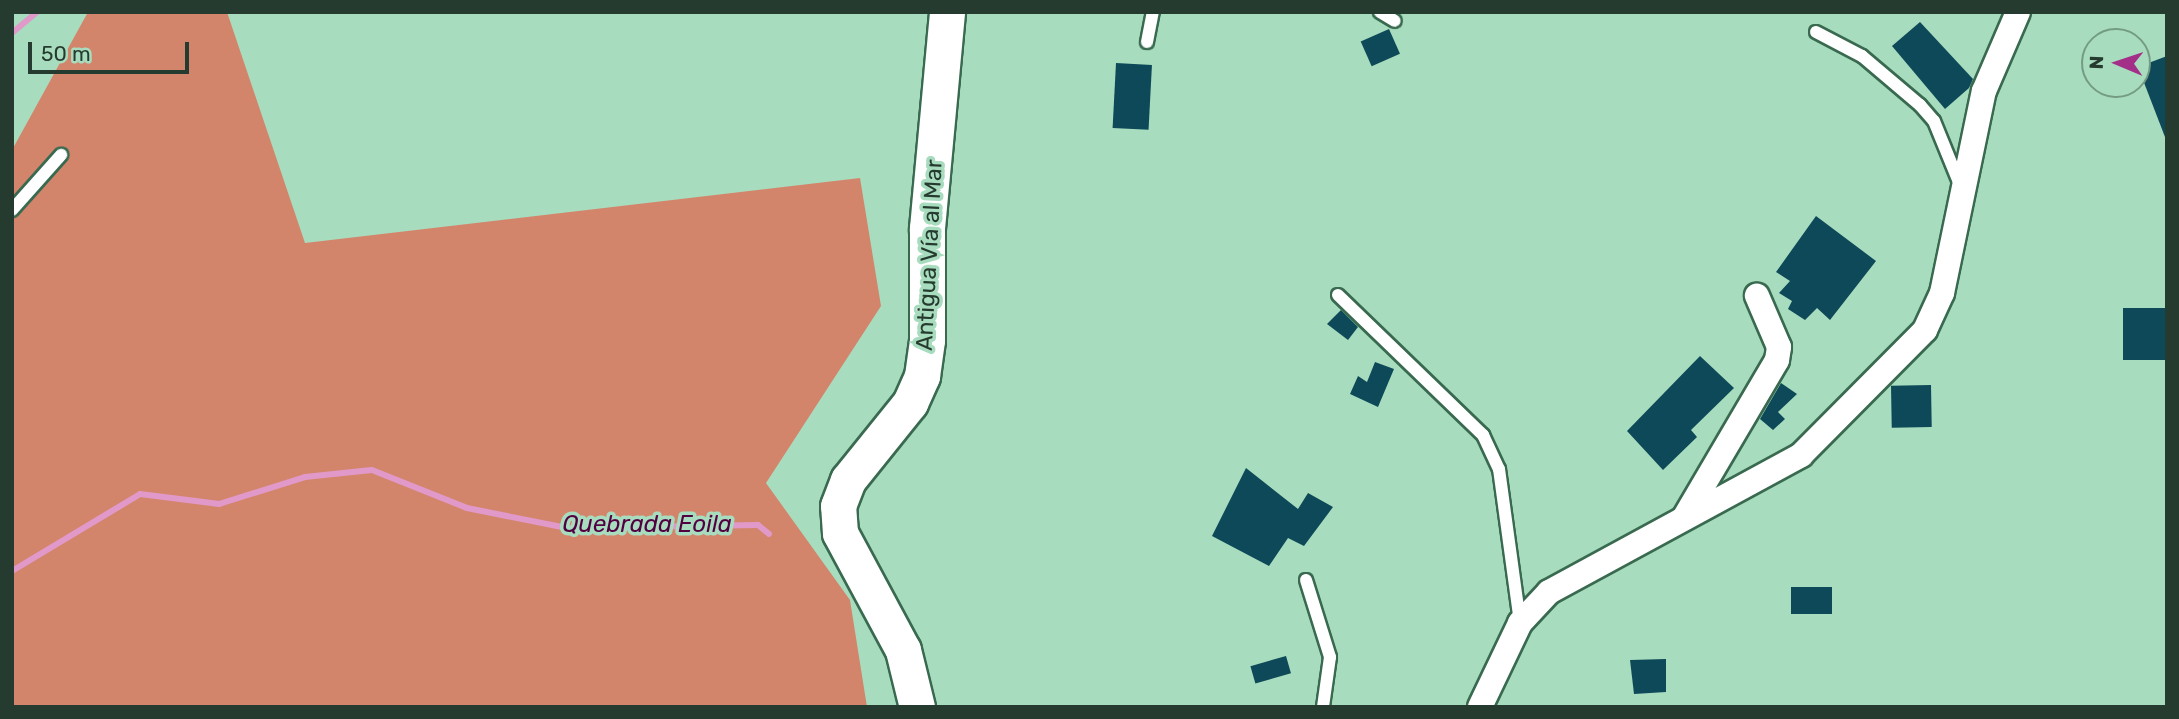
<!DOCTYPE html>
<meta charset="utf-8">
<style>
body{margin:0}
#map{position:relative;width:2179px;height:719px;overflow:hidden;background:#a8dcbe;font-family:Rubik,sans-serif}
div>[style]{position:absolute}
.forest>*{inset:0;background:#d3856b}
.stream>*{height:6px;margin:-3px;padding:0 3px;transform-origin:3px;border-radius:3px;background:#e099c9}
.building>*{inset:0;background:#0d4958;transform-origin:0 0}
.roads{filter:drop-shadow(2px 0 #396a50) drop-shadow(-2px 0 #396a50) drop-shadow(0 2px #396a50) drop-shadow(0 -2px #396a50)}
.lane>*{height:12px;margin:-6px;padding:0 6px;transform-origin:6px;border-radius:6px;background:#fff}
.street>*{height:24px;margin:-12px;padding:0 12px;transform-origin:12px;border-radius:12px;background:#fff}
.secondary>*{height:35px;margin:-17.5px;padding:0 17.5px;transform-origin:17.5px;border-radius:17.5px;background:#fff}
span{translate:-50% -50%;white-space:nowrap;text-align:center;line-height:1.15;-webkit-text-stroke:7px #a8dcbe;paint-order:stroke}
.street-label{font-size:23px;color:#263b2f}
.water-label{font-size:24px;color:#530042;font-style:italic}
.frame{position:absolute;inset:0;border:14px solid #263b2f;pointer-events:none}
.north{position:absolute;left:2081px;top:28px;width:70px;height:70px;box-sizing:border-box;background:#a8dcbe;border:2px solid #749c85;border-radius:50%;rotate:272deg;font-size:19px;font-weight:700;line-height:28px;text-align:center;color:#263b2f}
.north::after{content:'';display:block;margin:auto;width:24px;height:32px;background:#a42f88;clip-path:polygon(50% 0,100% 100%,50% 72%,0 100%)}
.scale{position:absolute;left:28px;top:42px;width:161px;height:32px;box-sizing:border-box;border:4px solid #263b2f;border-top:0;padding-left:9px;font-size:21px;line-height:24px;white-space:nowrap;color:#263b2f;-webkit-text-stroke:5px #a8dcbe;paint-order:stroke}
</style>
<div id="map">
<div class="forest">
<div style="clip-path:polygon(88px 12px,227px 12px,305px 243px,860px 178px,881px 306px,766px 483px,850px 600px,867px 707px,12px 707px,12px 150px)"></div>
</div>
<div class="stream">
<div style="left:12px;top:33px;width:33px;rotate:-40deg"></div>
<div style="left:12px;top:571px;width:149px;rotate:-31deg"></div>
<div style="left:140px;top:494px;width:80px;rotate:7.2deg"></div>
<div style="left:219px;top:504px;width:90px;rotate:-17.4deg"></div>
<div style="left:305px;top:477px;width:67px;rotate:-6deg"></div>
<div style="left:372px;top:470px;width:102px;rotate:21.8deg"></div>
<div style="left:467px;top:508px;width:102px;rotate:11.3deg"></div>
<div style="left:567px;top:528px;width:191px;rotate:-0.9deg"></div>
<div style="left:758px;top:525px;width:14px;rotate:39deg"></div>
</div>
<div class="building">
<div style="clip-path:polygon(1920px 22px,1973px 79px,1969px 88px,1945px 109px,1892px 46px)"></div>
<div style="left:1389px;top:29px;width:27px;height:31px;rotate:66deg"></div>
<div style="clip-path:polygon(2167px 56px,2167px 137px,2165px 137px,2138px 67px)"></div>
<div style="left:1116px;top:63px;width:36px;height:65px;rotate:3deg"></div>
<div style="clip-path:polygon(1816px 216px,1876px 261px,1830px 320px,1817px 308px,1805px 320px,1788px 309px,1792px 301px,1779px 293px,1790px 281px,1776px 272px)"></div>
<div style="left:2167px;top:308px;width:52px;height:44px;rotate:90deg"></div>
<div style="clip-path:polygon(1341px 310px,1358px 327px,1348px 340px,1327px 324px)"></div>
<div style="clip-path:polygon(1700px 356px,1734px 388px,1691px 430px,1697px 437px,1663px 470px,1627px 431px)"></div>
<div style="clip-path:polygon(1375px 362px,1394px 369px,1378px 407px,1350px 394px,1358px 376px,1367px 382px)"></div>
<div style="clip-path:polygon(1781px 383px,1797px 394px,1778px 412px,1785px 419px,1773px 430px,1760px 419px)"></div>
<div style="left:1931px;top:385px;width:42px;height:40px;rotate:89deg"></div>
<div style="clip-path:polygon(1246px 468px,1298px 509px,1308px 493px,1333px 507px,1304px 546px,1288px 538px,1269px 566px,1212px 536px)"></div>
<div style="left:1791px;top:587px;width:41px;height:27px"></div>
<div style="left:1286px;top:656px;width:18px;height:37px;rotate:74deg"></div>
<div style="clip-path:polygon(1666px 659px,1666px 692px,1634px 694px,1630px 660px)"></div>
</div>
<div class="roads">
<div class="lane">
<div style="left:1380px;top:12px;width:17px;rotate:31deg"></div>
<div style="left:1816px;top:32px;width:52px;rotate:27.6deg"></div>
<div style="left:1862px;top:56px;width:76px;rotate:40.2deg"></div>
<div style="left:1920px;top:105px;width:21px;rotate:49deg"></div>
<div style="left:1934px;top:121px;width:71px;rotate:67.8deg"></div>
<div style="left:1147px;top:42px;width:31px;rotate:-79deg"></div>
<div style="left:12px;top:210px;width:74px;rotate:-48.3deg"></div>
<div style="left:1338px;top:295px;width:202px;rotate:44deg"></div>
<div style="left:1483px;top:435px;width:38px;rotate:65deg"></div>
<div style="left:1499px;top:469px;width:154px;rotate:82.2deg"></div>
<div style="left:1306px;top:580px;width:81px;rotate:72.7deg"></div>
<div style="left:1330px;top:657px;width:50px;rotate:98deg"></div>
</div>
<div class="street">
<div style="left:1684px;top:518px;width:183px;rotate:-59.5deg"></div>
<div style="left:1777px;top:360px;width:13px;rotate:-81deg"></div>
<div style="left:1779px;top:347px;width:56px;rotate:-113.3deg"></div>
<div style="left:1480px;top:707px;width:93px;rotate:-64.5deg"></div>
<div style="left:1520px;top:623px;width:42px;rotate:-46.9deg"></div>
<div style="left:1549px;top:592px;width:287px;rotate:-28.5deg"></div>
<div style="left:1801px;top:455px;width:176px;rotate:-45.2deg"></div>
<div style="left:1925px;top:330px;width:41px;rotate:-65.3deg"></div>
<div style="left:1942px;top:293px;width:206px;rotate:-78.3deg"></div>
<div style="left:1984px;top:91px;width:86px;rotate:-66.7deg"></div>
</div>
<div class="secondary">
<div style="left:917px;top:707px;width:59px;rotate:-103.8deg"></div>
<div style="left:903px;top:650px;width:133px;rotate:-118.3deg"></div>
<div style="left:840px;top:533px;width:27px;rotate:-94deg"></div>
<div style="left:838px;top:506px;width:28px;rotate:-69deg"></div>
<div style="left:848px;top:480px;width:99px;rotate:-51.2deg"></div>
<div style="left:910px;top:403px;width:30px;rotate:-66deg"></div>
<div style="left:922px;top:376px;width:36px;rotate:-82deg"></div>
<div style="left:927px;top:340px;width:112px;rotate:-90deg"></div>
<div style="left:927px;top:228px;width:217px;rotate:-84.7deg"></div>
</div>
</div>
<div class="street-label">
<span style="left:929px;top:255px;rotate:-87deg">Antigua Vía al Mar</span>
</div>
<div class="water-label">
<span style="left:647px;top:525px">Quebrada Eoila</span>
</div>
<div class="frame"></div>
<div class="north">N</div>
<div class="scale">50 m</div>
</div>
